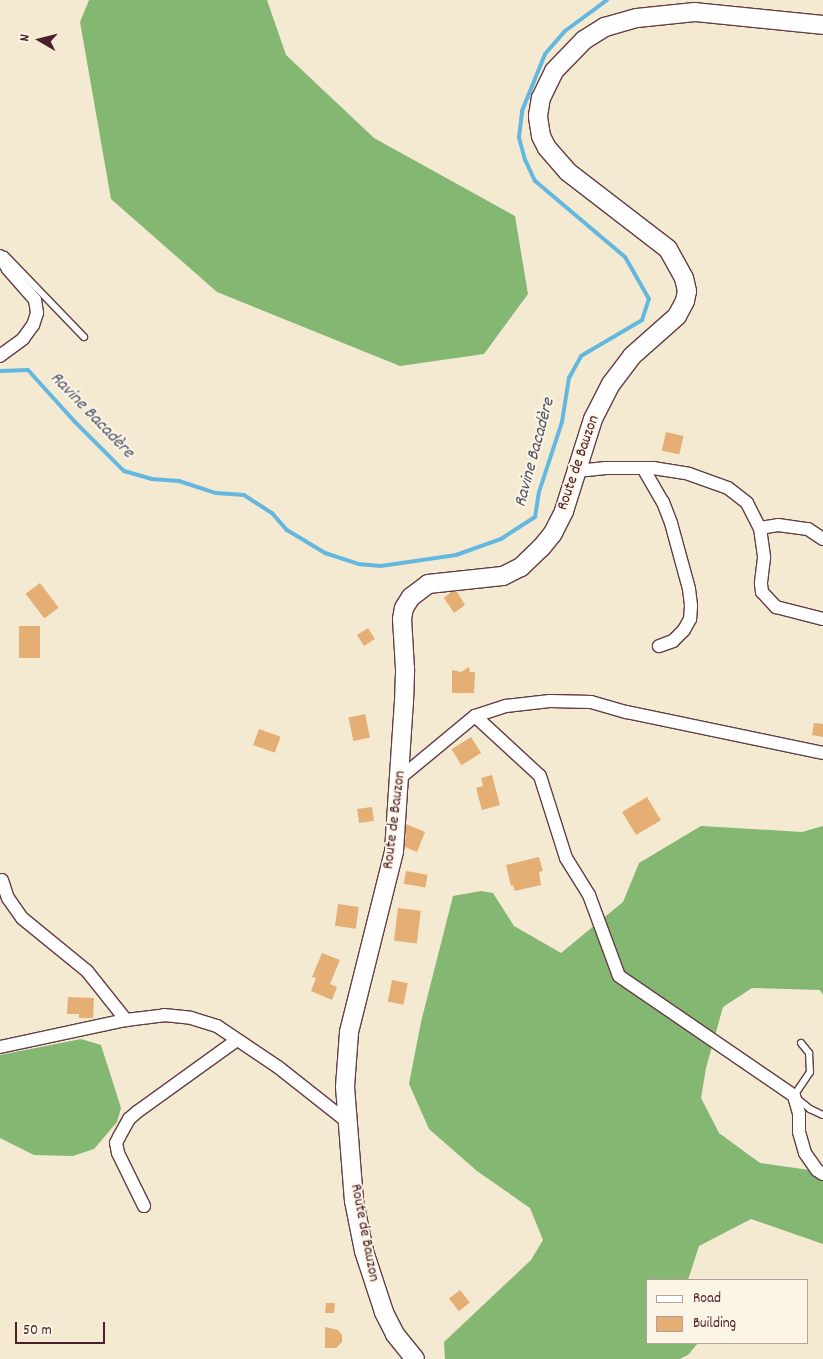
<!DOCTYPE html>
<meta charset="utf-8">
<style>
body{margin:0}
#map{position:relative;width:823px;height:1359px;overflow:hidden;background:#f4ead2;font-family:Dekko,sans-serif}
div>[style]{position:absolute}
.forest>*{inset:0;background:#83b772}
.stream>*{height:4px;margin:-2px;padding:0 2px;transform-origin:2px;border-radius:2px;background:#64b8e0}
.building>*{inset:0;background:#e5ae74;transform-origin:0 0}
.roads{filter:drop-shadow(1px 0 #643d44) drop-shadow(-1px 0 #643d44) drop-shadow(0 1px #643d44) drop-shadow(0 -1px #643d44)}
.lane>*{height:6px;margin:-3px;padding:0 3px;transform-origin:3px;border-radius:3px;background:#fff}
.street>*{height:12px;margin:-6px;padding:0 6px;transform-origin:6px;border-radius:6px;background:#fff}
.secondary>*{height:18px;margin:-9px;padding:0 9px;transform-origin:9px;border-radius:9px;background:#fff}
span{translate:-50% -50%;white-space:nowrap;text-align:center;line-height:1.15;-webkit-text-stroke:4px #fcf5e5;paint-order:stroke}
.street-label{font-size:16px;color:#4a1f2b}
.water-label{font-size:18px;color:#53556a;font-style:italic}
.legend{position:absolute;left:646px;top:1279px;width:162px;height:65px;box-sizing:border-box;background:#fcf5e5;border:1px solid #b59f9b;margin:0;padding:6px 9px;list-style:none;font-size:15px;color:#4a1f2b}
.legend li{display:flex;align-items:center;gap:10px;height:25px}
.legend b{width:25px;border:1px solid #b59f9b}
.north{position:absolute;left:15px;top:15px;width:50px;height:50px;-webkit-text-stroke:4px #fcf5e5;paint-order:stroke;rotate:278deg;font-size:14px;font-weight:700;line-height:20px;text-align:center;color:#4a1f2b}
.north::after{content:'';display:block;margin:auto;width:18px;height:22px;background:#4a1f2b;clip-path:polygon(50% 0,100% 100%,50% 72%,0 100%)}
.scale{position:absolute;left:15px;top:1322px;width:90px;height:22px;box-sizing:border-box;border:2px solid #4a1f2b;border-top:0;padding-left:6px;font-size:15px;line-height:18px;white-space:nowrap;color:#4a1f2b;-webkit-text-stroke:4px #fcf5e5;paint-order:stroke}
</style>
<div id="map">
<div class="forest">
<div style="clip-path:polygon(89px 0,267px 0,286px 55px,374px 138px,515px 216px,528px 294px,484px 354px,400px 366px,217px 292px,111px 199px,80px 22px)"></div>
<div style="clip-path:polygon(701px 826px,802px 832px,823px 826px,823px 995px,820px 990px,752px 988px,723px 1007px,706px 1068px,701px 1098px,719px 1133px,760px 1163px,823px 1172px,823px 1244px,751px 1219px,699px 1246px,688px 1280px,647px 1280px,647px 1343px,698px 1343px,688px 1355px,680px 1359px,445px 1359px,444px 1342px,531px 1260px,543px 1240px,530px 1208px,477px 1171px,429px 1129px,409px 1084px,421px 1022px,453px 896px,481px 891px,493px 893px,514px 926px,561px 953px,623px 902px,639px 863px)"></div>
<div style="clip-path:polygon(81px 1039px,101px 1045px,121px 1108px,117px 1122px,94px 1149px,73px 1156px,34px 1155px,0 1138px,0 1055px)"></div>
</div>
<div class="stream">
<div style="left:0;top:371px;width:28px;rotate:-2deg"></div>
<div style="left:28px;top:370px;width:70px;rotate:47.9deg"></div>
<div style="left:75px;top:422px;width:69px;rotate:45deg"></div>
<div style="left:124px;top:471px;width:29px;rotate:16deg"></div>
<div style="left:152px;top:479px;width:27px;rotate:4deg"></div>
<div style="left:179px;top:481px;width:39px;rotate:18deg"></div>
<div style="left:216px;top:493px;width:28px;rotate:4deg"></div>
<div style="left:244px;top:495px;width:33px;rotate:33deg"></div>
<div style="left:272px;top:513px;width:23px;rotate:49deg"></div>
<div style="left:287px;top:530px;width:44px;rotate:31.2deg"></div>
<div style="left:325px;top:553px;width:35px;rotate:18deg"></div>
<div style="left:358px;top:564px;width:23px;rotate:5deg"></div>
<div style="left:381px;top:566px;width:76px;rotate:-8.3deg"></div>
<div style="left:456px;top:555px;width:48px;rotate:-19.6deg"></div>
<div style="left:501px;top:539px;width:40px;rotate:-32.9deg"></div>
<div style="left:535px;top:517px;width:25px;rotate:-81deg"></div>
<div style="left:539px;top:492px;width:74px;rotate:-71.8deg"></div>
<div style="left:562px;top:422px;width:45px;rotate:-81deg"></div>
<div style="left:569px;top:378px;width:25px;rotate:-61deg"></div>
<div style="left:581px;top:356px;width:71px;rotate:-30.5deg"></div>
<div style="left:642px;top:320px;width:22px;rotate:-72deg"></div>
<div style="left:649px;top:299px;width:48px;rotate:-119.7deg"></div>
<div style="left:625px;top:257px;width:118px;rotate:-139.8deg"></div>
<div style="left:535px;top:181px;width:23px;rotate:-115deg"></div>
<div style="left:525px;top:160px;width:24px;rotate:-105deg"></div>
<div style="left:519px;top:137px;width:26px;rotate:-83deg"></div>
<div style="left:522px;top:111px;width:61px;rotate:-68deg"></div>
<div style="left:545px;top:54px;width:30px;rotate:-49deg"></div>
<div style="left:565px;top:31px;width:52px;rotate:-36.4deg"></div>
</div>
<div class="building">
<div style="left:666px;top:432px;width:18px;height:19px;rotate:13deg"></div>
<div style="left:40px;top:583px;width:31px;height:18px;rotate:53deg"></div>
<div style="clip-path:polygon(451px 592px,457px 592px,465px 605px,454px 613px,444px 598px)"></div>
<div style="left:19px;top:626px;width:21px;height:32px"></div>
<div style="left:368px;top:628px;width:13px;height:13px;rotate:58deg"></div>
<div style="clip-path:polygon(469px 667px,470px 672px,475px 672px,474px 693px,452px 693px,452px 670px,461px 672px)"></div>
<div style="left:365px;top:714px;width:24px;height:17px;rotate:78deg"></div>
<div style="clip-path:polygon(814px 723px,823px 724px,823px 737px,812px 735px)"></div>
<div style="left:259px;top:729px;width:23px;height:17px;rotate:20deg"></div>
<div style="left:471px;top:737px;width:19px;height:23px;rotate:58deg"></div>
<div style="clip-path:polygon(492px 775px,500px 805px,482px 810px,476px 788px,483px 786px,481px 778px)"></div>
<div style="left:647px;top:797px;width:27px;height:29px;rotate:59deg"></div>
<div style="left:372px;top:807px;width:14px;height:15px;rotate:82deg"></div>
<div style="clip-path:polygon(406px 824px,425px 832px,417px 852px,405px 847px)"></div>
<div style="clip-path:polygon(539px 857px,543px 871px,539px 872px,541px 885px,515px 891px,513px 885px,511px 886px,506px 865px)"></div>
<div style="left:406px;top:871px;width:22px;height:13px;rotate:10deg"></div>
<div style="left:338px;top:904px;width:21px;height:22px;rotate:8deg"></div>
<div style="left:398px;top:908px;width:23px;height:33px;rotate:7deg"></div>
<div style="clip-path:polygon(322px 953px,340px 960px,330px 984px,337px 987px,332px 1000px,311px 991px,316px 978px,312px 977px)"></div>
<div style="left:392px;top:980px;width:16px;height:22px;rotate:11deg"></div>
<div style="clip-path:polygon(68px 997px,94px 998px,93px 1018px,79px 1018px,79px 1014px,67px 1014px)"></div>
<div style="left:460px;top:1290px;width:16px;height:14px;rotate:52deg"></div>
<div style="clip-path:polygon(326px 1303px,335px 1303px,334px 1313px,325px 1313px)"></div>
<div style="clip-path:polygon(325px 1327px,338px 1330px,342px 1335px,342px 1342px,336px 1348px,325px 1348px)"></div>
</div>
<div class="roads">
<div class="lane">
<div style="left:5px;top:255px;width:114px;rotate:46.1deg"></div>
<div style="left:801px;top:1043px;width:13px;rotate:51deg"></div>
<div style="left:809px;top:1053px;width:19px;rotate:87deg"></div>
<div style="left:810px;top:1072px;width:29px;rotate:124deg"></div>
<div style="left:794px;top:1096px;width:21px;rotate:39deg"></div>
<div style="left:810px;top:1109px;width:14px;rotate:25deg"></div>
</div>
<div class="street">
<div style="left:0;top:256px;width:15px;rotate:58deg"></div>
<div style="left:8px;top:269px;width:41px;rotate:48.9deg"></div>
<div style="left:35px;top:300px;width:13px;rotate:81deg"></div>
<div style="left:37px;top:313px;width:13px;rotate:108deg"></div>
<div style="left:33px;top:325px;width:17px;rotate:126deg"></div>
<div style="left:23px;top:339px;width:29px;rotate:144deg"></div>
<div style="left:643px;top:468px;width:39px;rotate:60deg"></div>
<div style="left:663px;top:502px;width:22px;rotate:69deg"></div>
<div style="left:671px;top:523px;width:68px;rotate:74.7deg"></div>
<div style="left:689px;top:589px;width:17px;rotate:83deg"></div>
<div style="left:691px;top:606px;width:13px;rotate:94deg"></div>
<div style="left:690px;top:619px;width:13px;rotate:119deg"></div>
<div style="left:684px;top:630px;width:16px;rotate:135deg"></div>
<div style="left:673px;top:641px;width:15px;rotate:160deg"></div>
<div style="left:577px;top:471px;width:29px;rotate:-6deg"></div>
<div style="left:606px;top:468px;width:47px"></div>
<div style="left:653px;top:468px;width:36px;rotate:9deg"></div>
<div style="left:689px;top:474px;width:41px;rotate:19.7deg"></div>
<div style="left:728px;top:488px;width:24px;rotate:38deg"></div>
<div style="left:747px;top:503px;width:28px;rotate:63deg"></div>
<div style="left:760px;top:528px;width:30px;rotate:82deg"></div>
<div style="left:764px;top:558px;width:26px;rotate:97deg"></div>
<div style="left:761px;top:584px;width:8px;rotate:83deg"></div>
<div style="left:762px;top:592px;width:21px;rotate:47deg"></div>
<div style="left:776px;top:607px;width:49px;rotate:14.3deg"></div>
<div style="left:760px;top:528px;width:18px;rotate:-9deg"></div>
<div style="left:778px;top:525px;width:30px;rotate:8deg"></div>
<div style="left:808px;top:529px;width:18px;rotate:34deg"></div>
<div style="left:475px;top:716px;width:88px;rotate:42.7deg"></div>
<div style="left:540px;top:776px;width:86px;rotate:72.4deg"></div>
<div style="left:566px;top:858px;width:44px;rotate:58.1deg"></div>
<div style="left:589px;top:895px;width:86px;rotate:69.7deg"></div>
<div style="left:619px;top:976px;width:212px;rotate:34.4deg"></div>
<div style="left:794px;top:1096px;width:18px;rotate:74deg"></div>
<div style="left:799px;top:1113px;width:19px;rotate:90deg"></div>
<div style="left:799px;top:1132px;width:22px;rotate:74deg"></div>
<div style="left:805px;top:1153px;width:21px;rotate:55deg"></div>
<div style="left:817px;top:1170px;width:7px;rotate:34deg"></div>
<div style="left:400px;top:778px;width:97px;rotate:-39.6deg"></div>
<div style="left:475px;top:716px;width:33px;rotate:-18deg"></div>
<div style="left:506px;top:706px;width:44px;rotate:-6.5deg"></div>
<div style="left:550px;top:701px;width:41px;rotate:1.4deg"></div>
<div style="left:591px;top:702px;width:37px;rotate:16deg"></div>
<div style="left:627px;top:712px;width:200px;rotate:11.8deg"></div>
<div style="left:2px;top:880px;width:19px;rotate:72deg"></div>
<div style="left:8px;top:898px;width:24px;rotate:55deg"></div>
<div style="left:22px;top:918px;width:84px;rotate:39.2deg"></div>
<div style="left:87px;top:971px;width:63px;rotate:51.5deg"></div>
<div style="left:0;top:1047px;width:129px;rotate:-12.1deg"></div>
<div style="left:126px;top:1020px;width:38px;rotate:-7deg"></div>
<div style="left:164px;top:1015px;width:27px;rotate:6deg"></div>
<div style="left:191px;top:1018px;width:27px;rotate:17deg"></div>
<div style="left:217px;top:1026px;width:73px;rotate:33.9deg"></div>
<div style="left:278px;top:1067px;width:90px;rotate:38.3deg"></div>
<div style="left:144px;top:1206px;width:59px;rotate:-116.1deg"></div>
<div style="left:118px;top:1153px;width:10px;rotate:-101deg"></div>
<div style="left:116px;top:1143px;width:7px;rotate:-63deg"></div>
<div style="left:119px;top:1137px;width:21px;rotate:-61deg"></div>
<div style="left:129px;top:1119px;width:11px;rotate:-41deg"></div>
<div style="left:137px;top:1112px;width:123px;rotate:-35.8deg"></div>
</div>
<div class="secondary">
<div style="left:415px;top:1359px;width:32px;rotate:-129deg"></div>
<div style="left:395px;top:1334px;width:25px;rotate:-117deg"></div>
<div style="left:384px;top:1312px;width:64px;rotate:-108.2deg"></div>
<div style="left:364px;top:1251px;width:51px;rotate:-101.3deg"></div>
<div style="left:354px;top:1201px;width:114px;rotate:-94.5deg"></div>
<div style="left:345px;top:1087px;width:55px;rotate:-85.8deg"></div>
<div style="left:349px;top:1032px;width:187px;rotate:-76deg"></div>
<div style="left:394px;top:851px;width:149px;rotate:-86.2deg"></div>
<div style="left:404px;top:702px;width:33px;rotate:-88deg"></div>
<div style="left:405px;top:669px;width:50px;rotate:-93.4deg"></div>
<div style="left:402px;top:619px;width:11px;rotate:-80deg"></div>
<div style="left:404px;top:608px;width:13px;rotate:-58deg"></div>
<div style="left:411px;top:597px;width:21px;rotate:-37deg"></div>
<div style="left:428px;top:584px;width:75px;rotate:-6.1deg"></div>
<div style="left:503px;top:576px;width:20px;rotate:-27deg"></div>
<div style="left:521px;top:567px;width:28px;rotate:-44deg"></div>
<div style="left:541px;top:548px;width:19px;rotate:-51deg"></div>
<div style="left:553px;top:533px;width:25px;rotate:-63deg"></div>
<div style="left:564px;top:511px;width:96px;rotate:-72.5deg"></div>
<div style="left:593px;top:419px;width:39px;rotate:-63deg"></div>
<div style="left:611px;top:384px;width:35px;rotate:-53deg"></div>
<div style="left:632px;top:356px;width:60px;rotate:-41.6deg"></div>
<div style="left:677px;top:316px;width:17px;rotate:-62deg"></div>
<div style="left:685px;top:301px;width:10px;rotate:-79deg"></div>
<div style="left:687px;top:291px;width:13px;rotate:-103deg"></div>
<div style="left:684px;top:278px;width:33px;rotate:-119deg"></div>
<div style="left:668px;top:249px;width:126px;rotate:-142.4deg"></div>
<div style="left:568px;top:172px;width:32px;rotate:-131deg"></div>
<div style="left:547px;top:148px;width:13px;rotate:-117deg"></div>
<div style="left:541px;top:136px;width:20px;rotate:-99deg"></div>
<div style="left:538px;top:116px;width:18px;rotate:-81deg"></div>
<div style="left:541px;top:98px;width:30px;rotate:-64deg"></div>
<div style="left:554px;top:71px;width:43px;rotate:-45.9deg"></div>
<div style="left:584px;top:40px;width:25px;rotate:-32deg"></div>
<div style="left:605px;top:27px;width:33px;rotate:-16deg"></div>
<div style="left:637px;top:18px;width:58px;rotate:-5.9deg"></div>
<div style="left:695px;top:12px;width:129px;rotate:5.8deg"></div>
</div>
</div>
<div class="street-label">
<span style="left:579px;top:463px;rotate:-71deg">Route de Bauzon</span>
<span style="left:395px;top:820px;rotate:-83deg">Route de Bauzon</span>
<span style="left:364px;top:1233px;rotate:79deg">Route de Bauzon</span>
</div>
<div class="water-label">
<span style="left:91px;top:416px;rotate:46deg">Ravine Bacadère</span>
<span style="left:536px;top:453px;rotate:-75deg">Ravine Bacadère</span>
</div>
<ul class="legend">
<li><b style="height:6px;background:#fff"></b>Road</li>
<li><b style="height:14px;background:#e5ae74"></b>Building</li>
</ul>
<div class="north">N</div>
<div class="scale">50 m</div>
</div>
